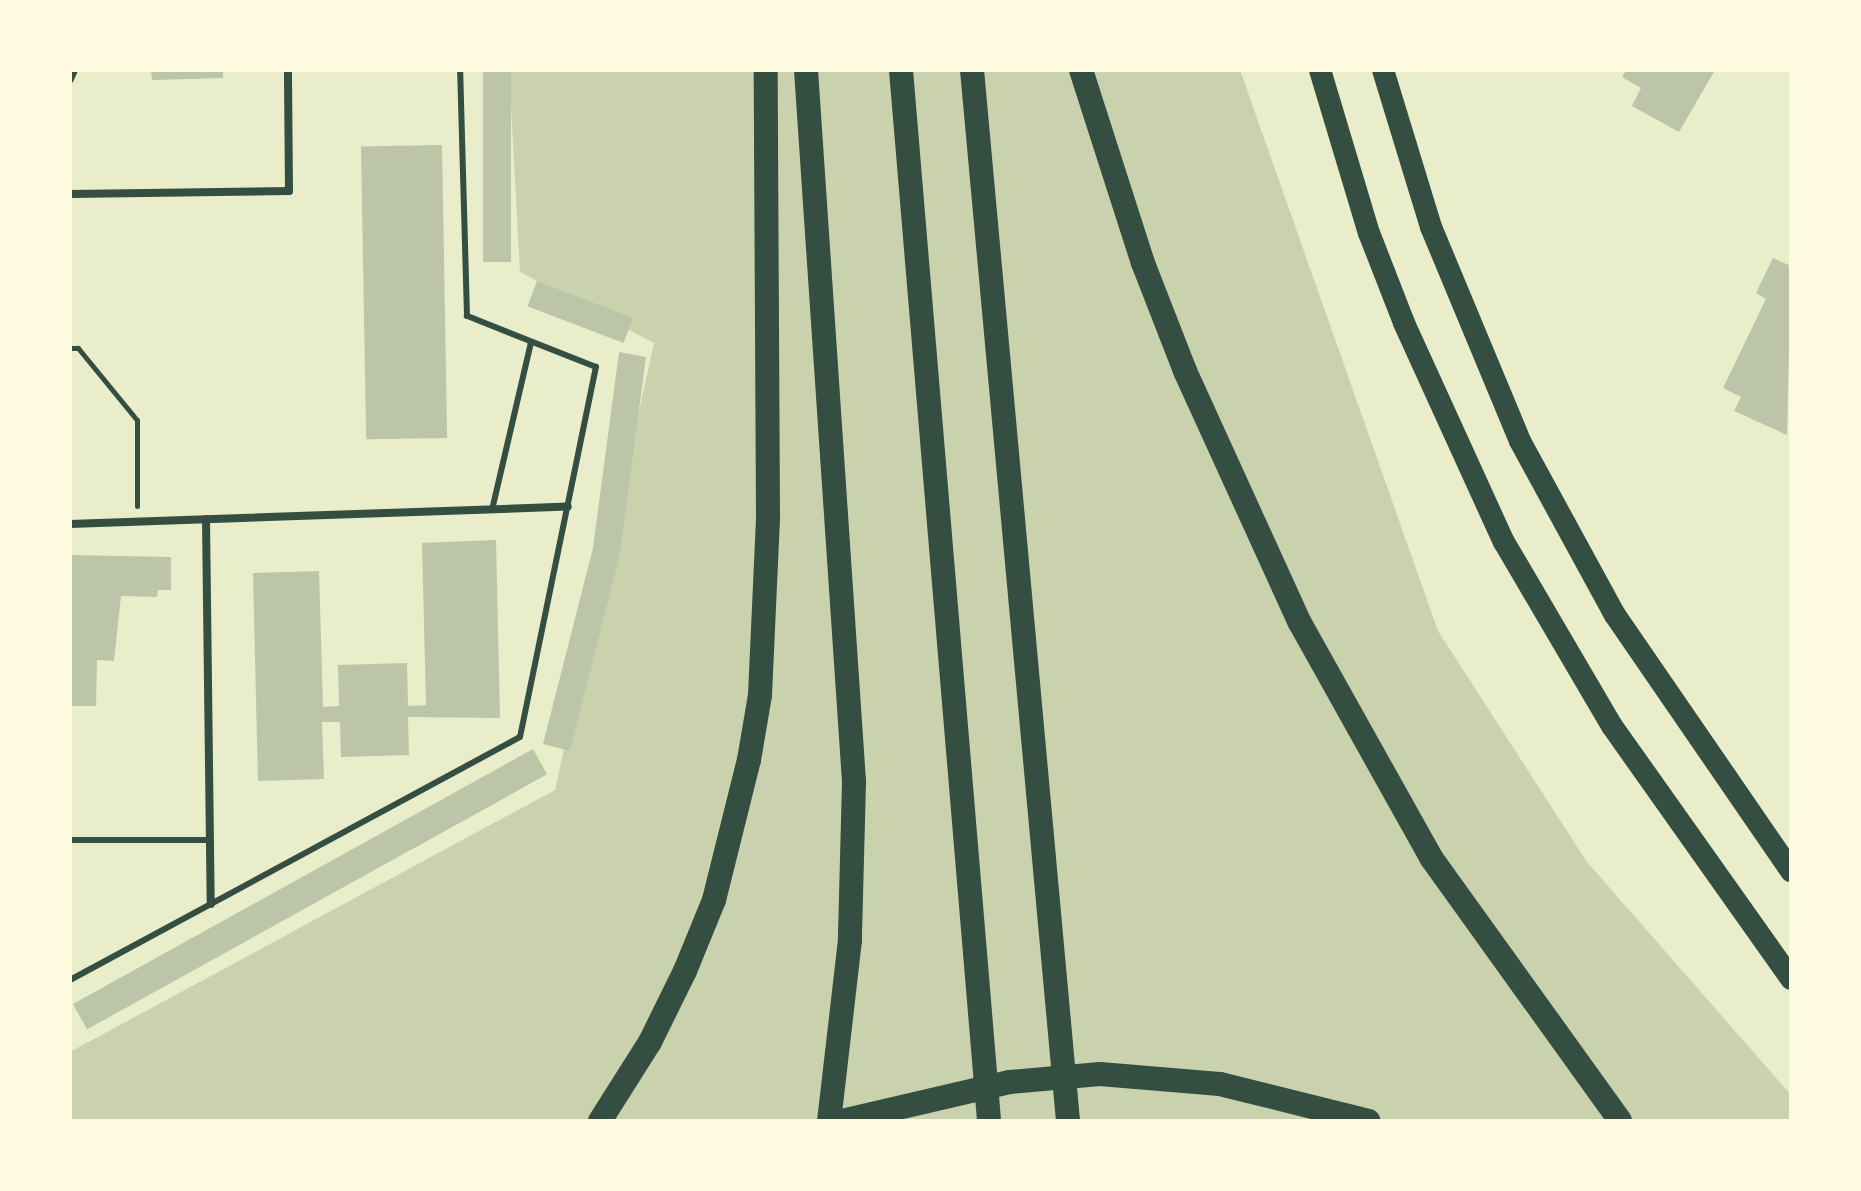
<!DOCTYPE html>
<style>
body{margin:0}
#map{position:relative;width:1861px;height:1191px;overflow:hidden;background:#e9edc9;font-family:"DejaVu Sans",sans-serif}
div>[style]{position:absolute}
.green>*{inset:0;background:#cad2ad}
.building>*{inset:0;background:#bcc5a7;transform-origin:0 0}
.path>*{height:5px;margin:-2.5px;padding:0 2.5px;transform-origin:2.5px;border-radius:2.5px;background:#344e41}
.service>*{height:6px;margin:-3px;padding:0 3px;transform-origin:3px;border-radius:3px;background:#344e41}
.minor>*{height:8px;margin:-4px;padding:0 4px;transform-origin:4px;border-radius:4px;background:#344e41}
.trunk>*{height:22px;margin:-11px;padding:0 11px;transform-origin:11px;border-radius:11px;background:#344e41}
.motorway>*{height:24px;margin:-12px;padding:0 12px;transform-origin:12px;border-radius:12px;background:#344e41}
span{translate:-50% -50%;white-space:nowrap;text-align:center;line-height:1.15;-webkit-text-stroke:6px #fefae0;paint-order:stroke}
.frame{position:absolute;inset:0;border:72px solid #fefae0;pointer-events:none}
</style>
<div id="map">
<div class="green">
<div style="clip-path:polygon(509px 70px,1240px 70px,1438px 631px,1587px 862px,1791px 1095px,1791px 1121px,70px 1121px,70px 1052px,555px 790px,654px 343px,520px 272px)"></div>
</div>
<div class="building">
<div style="clip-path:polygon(151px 70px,223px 70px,223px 78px,152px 80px)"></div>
<div style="left:483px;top:70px;width:28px;height:192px"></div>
<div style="clip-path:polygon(1626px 70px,1715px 70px,1679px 132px,1632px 106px,1641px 88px,1622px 77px)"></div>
<div style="left:442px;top:145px;width:293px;height:81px;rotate:89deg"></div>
<div style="clip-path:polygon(1773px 258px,1791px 266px,1787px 435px,1734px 411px,1741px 397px,1723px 388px,1766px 299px,1756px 293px)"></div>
<div style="left:537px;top:281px;width:103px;height:27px;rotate:21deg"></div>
<div style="clip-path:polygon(619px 352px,646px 357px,620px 553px,570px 751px,543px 744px,593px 548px)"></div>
<div style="clip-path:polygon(496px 540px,500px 718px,408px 717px,409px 755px,341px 757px,340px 722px,322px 722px,324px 779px,258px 781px,253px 573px,319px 571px,323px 707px,339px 706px,338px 665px,407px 663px,408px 706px,426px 705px,422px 543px)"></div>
<div style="clip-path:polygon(70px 555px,171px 557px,171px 590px,158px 590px,157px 597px,121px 596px,114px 661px,97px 660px,96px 706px,70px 706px)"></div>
<div style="left:533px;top:749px;width:29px;height:526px;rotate:61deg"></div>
</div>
<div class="path">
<div style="left:70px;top:348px;width:8px"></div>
<div style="left:78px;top:348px;width:93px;rotate:50.7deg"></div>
<div style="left:137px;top:420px;width:86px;rotate:90deg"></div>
</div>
<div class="service">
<div style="left:492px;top:510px;width:172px;rotate:-76.9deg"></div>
<div style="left:70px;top:840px;width:140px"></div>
<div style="left:70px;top:980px;width:511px;rotate:-28.37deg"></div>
<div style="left:520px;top:737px;width:378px;rotate:-78.4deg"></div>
<div style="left:596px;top:367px;width:139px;rotate:-158.4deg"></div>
<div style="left:467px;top:316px;width:246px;rotate:-91.6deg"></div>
</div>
<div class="minor">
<div style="left:70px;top:79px;width:10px;rotate:-66deg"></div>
<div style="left:70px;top:194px;width:219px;rotate:-0.8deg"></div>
<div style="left:289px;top:191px;width:121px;rotate:-90.5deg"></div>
<div style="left:206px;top:519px;width:385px;rotate:89.3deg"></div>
<div style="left:70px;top:524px;width:498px;rotate:-2deg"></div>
</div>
<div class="trunk">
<div style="left:1320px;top:70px;width:170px;rotate:73.3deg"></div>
<div style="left:1369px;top:233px;width:97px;rotate:68.7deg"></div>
<div style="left:1404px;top:323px;width:241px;rotate:65.5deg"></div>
<div style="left:1504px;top:542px;width:213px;rotate:59.6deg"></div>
<div style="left:1612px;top:726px;width:310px;rotate:54.7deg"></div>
<div style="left:1383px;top:70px;width:164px;rotate:73deg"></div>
<div style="left:1431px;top:227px;width:232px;rotate:67.4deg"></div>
<div style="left:1520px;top:441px;width:198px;rotate:61.4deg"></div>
<div style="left:1615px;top:615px;width:311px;rotate:55.5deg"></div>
</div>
<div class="motorway">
<div style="left:806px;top:70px;width:714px;rotate:86.14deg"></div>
<div style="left:854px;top:782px;width:158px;rotate:91.5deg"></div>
<div style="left:850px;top:940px;width:182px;rotate:96.6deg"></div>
<div style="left:901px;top:70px;width:1055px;rotate:85.21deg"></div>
<div style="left:972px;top:70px;width:1055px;rotate:84.78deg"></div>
<div style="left:1081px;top:70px;width:203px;rotate:72.2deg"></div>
<div style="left:1143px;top:263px;width:116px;rotate:68.7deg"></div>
<div style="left:1185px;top:371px;width:277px;rotate:65.5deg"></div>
<div style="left:1300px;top:623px;width:270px;rotate:60.8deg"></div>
<div style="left:1432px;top:859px;width:322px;rotate:54.3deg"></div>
<div style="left:600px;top:1121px;width:93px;rotate:-57.7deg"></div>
<div style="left:650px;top:1042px;width:79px;rotate:-63.8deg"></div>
<div style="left:685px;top:971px;width:77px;rotate:-67.8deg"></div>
<div style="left:714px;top:900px;width:144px;rotate:-76deg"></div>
<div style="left:749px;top:760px;width:66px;rotate:-80.4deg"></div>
<div style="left:760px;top:695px;width:178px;rotate:-87.4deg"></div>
<div style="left:768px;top:517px;width:447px;rotate:-90.3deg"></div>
<div style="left:842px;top:1121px;width:172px;rotate:-13.1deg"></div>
<div style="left:1010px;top:1082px;width:90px;rotate:-5.1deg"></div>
<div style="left:1100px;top:1074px;width:120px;rotate:4.8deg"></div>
<div style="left:1220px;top:1084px;width:153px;rotate:14deg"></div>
</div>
<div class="frame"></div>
</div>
